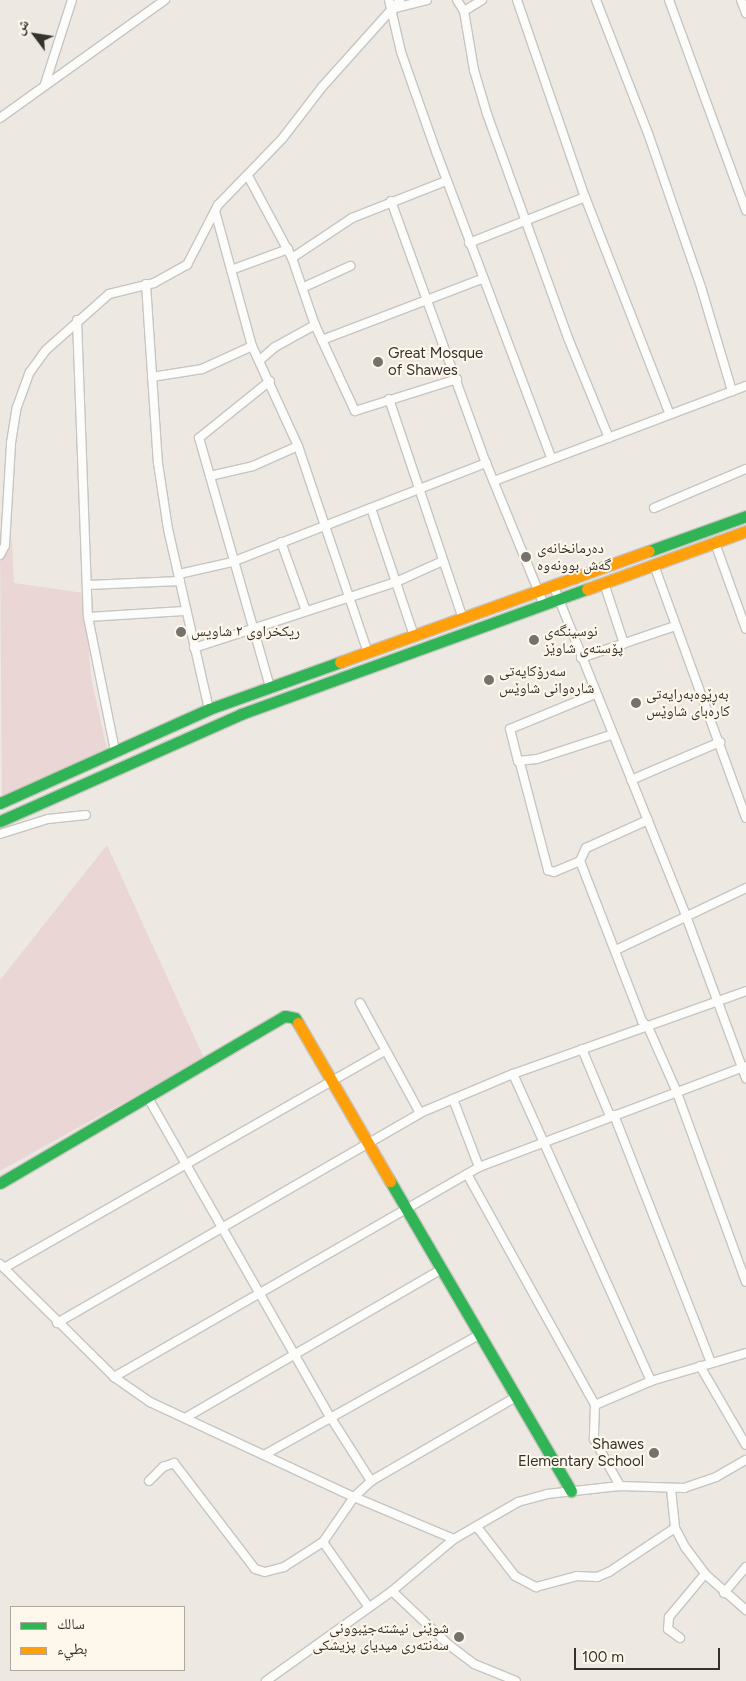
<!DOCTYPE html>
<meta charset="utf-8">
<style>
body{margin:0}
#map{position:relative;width:746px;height:1681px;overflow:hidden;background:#ede9e2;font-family:Figtree,"Noto Naskh Arabic",sans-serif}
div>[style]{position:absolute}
.green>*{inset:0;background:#ead7d5}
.roads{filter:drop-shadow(1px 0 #c8c5bf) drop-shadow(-1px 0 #c8c5bf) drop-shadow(0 1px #c8c5bf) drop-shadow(0 -1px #c8c5bf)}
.street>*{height:8px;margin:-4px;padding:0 4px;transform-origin:4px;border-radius:4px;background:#fcfcfb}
.fast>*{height:11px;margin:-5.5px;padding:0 5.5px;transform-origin:5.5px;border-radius:5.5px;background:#30b455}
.slow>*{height:11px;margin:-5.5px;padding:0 5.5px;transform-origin:5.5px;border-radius:5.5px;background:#ff9f0a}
.dots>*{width:14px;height:14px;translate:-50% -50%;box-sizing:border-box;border:2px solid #fef7eb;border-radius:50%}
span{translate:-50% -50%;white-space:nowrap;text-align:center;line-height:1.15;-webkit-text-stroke:4px #fef7eb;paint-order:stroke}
.poi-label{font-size:15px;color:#35322d}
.left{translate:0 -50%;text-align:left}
.right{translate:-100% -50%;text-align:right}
.legend{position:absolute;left:10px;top:1606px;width:175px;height:65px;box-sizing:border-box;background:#fef7eb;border:1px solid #aea89f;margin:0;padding:6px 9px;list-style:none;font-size:15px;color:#35322d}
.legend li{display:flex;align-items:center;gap:10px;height:25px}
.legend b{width:25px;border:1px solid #aea89f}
.north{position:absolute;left:10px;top:10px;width:50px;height:50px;-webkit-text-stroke:4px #fef7eb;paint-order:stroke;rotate:301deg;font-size:14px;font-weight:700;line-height:20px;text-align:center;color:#35322d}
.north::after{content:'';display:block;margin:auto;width:18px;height:22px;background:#35322d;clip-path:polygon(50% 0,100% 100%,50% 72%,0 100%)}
.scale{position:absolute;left:574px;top:1648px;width:146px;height:22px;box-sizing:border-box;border:2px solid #35322d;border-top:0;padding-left:6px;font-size:15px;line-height:18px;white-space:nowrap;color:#35322d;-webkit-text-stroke:4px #fef7eb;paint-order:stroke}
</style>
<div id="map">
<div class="green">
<div style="clip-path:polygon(0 539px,12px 543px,14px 583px,84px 593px,91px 677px,108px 754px,2px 802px)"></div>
<div style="clip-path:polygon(107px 845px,204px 1058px,0 1171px,0 980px)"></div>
</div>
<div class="roads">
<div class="street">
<div style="left:389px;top:0;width:53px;rotate:77deg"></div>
<div style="left:401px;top:52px;width:108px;rotate:70.6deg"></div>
<div style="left:437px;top:154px;width:325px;rotate:69.4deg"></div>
<div style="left:457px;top:0;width:13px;rotate:58deg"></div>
<div style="left:464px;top:11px;width:21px;rotate:-31deg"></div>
<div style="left:517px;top:0;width:208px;rotate:71deg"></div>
<div style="left:585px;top:197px;width:232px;rotate:68.7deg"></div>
<div style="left:596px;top:0;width:146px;rotate:68.7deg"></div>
<div style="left:649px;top:136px;width:160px;rotate:71deg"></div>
<div style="left:701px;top:287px;width:109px;rotate:73.4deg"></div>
<div style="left:669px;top:0;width:224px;rotate:69.9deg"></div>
<div style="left:741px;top:0;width:14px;rotate:69deg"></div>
<div style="left:391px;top:9px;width:37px;rotate:-14deg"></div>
<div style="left:464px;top:11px;width:60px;rotate:80.4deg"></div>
<div style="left:474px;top:70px;width:46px;rotate:73.5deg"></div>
<div style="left:487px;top:114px;width:238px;rotate:70.1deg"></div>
<div style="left:568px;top:338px;width:108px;rotate:67.7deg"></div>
<div style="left:45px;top:84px;width:88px;rotate:-72.2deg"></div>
<div style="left:0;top:118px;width:203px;rotate:-35.6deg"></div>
<div style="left:248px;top:176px;width:93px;rotate:61.8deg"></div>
<div style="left:292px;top:258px;width:71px;rotate:71.1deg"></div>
<div style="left:315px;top:325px;width:95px;rotate:65.1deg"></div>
<div style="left:355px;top:411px;width:107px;rotate:-17.4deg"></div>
<div style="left:391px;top:201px;width:279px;rotate:70.1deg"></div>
<div style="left:486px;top:463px;width:153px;rotate:67.8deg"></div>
<div style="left:215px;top:211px;width:140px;rotate:74.7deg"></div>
<div style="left:252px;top:346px;width:110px;rotate:65.3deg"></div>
<div style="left:298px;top:446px;width:219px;rotate:71.3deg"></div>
<div style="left:469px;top:243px;width:125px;rotate:-21.6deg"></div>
<div style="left:292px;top:258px;width:72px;rotate:-33.7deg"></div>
<div style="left:352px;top:218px;width:101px;rotate:-21.5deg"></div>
<div style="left:231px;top:270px;width:61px;rotate:-20.2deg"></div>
<div style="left:146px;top:284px;width:179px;rotate:86.2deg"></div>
<div style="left:158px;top:463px;width:67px;rotate:81.4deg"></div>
<div style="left:168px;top:529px;width:185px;rotate:77.2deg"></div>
<div style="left:304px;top:287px;width:51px;rotate:-24.5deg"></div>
<div style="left:77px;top:320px;width:297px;rotate:87.9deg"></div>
<div style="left:88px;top:617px;width:137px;rotate:78.6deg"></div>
<div style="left:322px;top:340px;width:171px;rotate:-20.9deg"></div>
<div style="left:260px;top:360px;width:20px;rotate:-41deg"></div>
<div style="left:275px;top:347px;width:46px;rotate:-28.8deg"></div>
<div style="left:152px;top:377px;width:51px;rotate:-9.1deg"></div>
<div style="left:202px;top:369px;width:55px;rotate:-24.7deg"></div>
<div style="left:389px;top:399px;width:232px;rotate:71.4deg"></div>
<div style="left:210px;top:476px;width:44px;rotate:-13.1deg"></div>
<div style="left:253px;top:466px;width:49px;rotate:-24deg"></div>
<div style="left:494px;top:481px;width:269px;rotate:-20.7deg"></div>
<div style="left:371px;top:508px;width:135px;rotate:71.4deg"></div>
<div style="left:654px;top:508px;width:100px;rotate:-23deg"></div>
<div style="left:281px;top:542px;width:73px;rotate:70.1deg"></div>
<div style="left:715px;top:543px;width:91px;rotate:70.2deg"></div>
<div style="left:0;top:555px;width:11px;rotate:-63deg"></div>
<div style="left:5px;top:545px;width:102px;rotate:-86.6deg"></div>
<div style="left:11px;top:443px;width:36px;rotate:-81deg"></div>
<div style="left:17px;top:407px;width:37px;rotate:-70deg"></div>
<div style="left:30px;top:372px;width:27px;rotate:-54deg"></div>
<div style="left:46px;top:350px;width:84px;rotate:-41.6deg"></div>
<div style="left:109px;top:294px;width:46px;rotate:-13.7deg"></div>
<div style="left:154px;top:283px;width:38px;rotate:-29deg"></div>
<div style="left:187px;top:265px;width:68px;rotate:-62.7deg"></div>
<div style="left:218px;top:205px;width:92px;rotate:-45.9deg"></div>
<div style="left:282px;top:139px;width:66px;rotate:-52.4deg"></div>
<div style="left:322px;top:87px;width:117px;rotate:-48.1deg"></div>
<div style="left:654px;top:565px;width:269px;rotate:70deg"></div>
<div style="left:179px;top:574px;width:54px;rotate:-12.8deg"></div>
<div style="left:232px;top:562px;width:273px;rotate:-21.3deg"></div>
<div style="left:604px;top:583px;width:64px;rotate:71.8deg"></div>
<div style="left:88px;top:585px;width:92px;rotate:-2.5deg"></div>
<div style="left:554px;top:587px;width:354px;rotate:68.1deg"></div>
<div style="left:686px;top:916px;width:173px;rotate:69.7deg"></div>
<div style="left:88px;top:617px;width:96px;rotate:-3.6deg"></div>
<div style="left:194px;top:648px;width:213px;rotate:-18.1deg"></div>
<div style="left:396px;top:582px;width:51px;rotate:-24.1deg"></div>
<div style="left:581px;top:658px;width:99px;rotate:-18.8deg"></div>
<div style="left:270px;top:687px;width:259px;rotate:-105.9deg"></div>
<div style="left:199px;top:438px;width:91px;rotate:-38.8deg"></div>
<div style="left:595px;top:694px;width:92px;rotate:157.6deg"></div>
<div style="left:510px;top:729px;width:33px;rotate:76deg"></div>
<div style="left:518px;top:761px;width:19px;rotate:-6deg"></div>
<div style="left:537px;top:759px;width:78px;rotate:-18deg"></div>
<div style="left:520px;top:763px;width:111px;rotate:75.3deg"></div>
<div style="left:548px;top:870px;width:6px;rotate:18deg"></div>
<div style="left:554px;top:872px;width:28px;rotate:-23deg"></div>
<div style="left:631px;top:780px;width:97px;rotate:-23.1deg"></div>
<div style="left:648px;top:820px;width:68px;rotate:155.7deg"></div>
<div style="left:586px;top:848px;width:14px;rotate:115deg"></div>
<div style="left:580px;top:861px;width:172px;rotate:68.8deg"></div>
<div style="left:642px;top:1021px;width:8px;rotate:45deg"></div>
<div style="left:648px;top:1027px;width:69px;rotate:66deg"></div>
<div style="left:676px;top:1090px;width:204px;rotate:70deg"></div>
<div style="left:0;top:834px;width:50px;rotate:-17.4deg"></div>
<div style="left:48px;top:819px;width:38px;rotate:-6deg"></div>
<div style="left:616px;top:950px;width:144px;rotate:-25.5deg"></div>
<div style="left:360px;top:1003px;width:125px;rotate:61.4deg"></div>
<div style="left:582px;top:1049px;width:73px;rotate:67.3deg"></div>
<div style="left:513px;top:1074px;width:337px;rotate:65.8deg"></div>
<div style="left:147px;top:1096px;width:371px;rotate:60.3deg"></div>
<div style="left:331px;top:1418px;width:75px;rotate:57.6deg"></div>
<div style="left:453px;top:1099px;width:73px;rotate:69.1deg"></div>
<div style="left:614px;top:1115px;width:265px;rotate:68.6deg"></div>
<div style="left:467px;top:1174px;width:264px;rotate:61deg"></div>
<div style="left:595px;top:1405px;width:34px;rotate:92deg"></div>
<div style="left:594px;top:1439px;width:54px;rotate:61deg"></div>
<div style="left:0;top:1264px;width:161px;rotate:44.7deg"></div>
<div style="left:114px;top:1377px;width:44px;rotate:34.8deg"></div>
<div style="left:150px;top:1402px;width:225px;rotate:25deg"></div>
<div style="left:354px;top:1497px;width:108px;rotate:22.8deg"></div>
<div style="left:4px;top:1268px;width:438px;rotate:-29.7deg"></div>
<div style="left:57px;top:1323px;width:419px;rotate:-30deg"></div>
<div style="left:420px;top:1113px;width:101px;rotate:-22.8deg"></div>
<div style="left:513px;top:1074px;width:247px;rotate:-19.6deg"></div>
<div style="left:700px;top:1366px;width:91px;rotate:59.8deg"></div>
<div style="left:114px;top:1377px;width:421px;rotate:-29.9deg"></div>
<div style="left:479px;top:1167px;width:285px;rotate:-20.7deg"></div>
<div style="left:595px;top:1405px;width:61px;rotate:-23.2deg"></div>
<div style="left:651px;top:1381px;width:99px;rotate:-16.4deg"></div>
<div style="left:185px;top:1418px;width:297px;rotate:-30.1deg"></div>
<div style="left:264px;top:1455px;width:246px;rotate:-29.2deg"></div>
<div style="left:149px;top:1481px;width:20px;rotate:-45deg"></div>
<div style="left:163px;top:1467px;width:12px;rotate:-20deg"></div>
<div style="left:174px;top:1463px;width:133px;rotate:52.6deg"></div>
<div style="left:255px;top:1569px;width:10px;rotate:17deg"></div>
<div style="left:265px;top:1572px;width:20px;rotate:-15deg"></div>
<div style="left:284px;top:1567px;width:46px;rotate:-32.7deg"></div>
<div style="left:323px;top:1542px;width:55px;rotate:-55.4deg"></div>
<div style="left:354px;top:1497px;width:23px;rotate:-43deg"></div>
<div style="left:371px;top:1481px;width:168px;rotate:-30.1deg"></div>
<div style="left:671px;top:1489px;width:39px;rotate:84deg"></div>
<div style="left:675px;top:1528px;width:21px;rotate:62deg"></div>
<div style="left:685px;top:1547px;width:34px;rotate:53deg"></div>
<div style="left:705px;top:1574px;width:55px;rotate:41.3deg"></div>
<div style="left:477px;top:1527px;width:62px;rotate:52.2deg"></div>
<div style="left:515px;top:1576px;width:24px;rotate:28deg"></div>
<div style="left:536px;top:1587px;width:42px;rotate:-15deg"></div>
<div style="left:577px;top:1576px;width:20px;rotate:3deg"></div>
<div style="left:597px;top:1577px;width:13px;rotate:-23deg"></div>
<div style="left:609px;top:1572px;width:79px;rotate:-33.7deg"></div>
<div style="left:323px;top:1542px;width:78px;rotate:54.9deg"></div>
<div style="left:392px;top:1591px;width:79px;rotate:43.5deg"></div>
<div style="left:449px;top:1645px;width:31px;rotate:37deg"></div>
<div style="left:474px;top:1664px;width:45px;rotate:22deg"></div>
<div style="left:724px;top:1593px;width:34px;rotate:-50deg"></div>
<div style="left:680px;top:1638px;width:15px;rotate:-143deg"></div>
<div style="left:668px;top:1629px;width:12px;rotate:-85deg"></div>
<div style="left:669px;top:1617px;width:56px;rotate:-50.1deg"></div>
<div style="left:266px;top:1681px;width:155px;rotate:-35.5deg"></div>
<div style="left:392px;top:1591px;width:81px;rotate:-40deg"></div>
<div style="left:454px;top:1539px;width:74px;rotate:-30deg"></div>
<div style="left:518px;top:1502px;width:30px;rotate:-15deg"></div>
<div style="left:547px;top:1494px;width:73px;rotate:-6.3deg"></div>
<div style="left:620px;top:1486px;width:64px;rotate:1.8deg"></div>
<div style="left:684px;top:1488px;width:34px;rotate:-19deg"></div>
<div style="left:716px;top:1477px;width:34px;rotate:-30deg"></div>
</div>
<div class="fast">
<div style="left:649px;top:551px;width:103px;rotate:-19.8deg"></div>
<div style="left:0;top:803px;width:229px;rotate:-24.2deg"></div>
<div style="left:209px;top:709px;width:139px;rotate:-19.7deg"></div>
<div style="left:0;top:821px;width:264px;rotate:-23.9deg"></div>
<div style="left:241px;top:714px;width:368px;rotate:-19.9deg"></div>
<div style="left:390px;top:1181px;width:359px;rotate:59.7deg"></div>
<div style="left:0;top:1183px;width:330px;rotate:-30.4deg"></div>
<div style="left:285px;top:1016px;width:10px;rotate:11deg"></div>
<div style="left:295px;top:1018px;width:6px;rotate:59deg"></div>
</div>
<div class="slow">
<div style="left:587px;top:589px;width:169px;rotate:-20deg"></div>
<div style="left:340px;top:662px;width:328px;rotate:-19.8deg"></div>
<div style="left:298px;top:1023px;width:183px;rotate:59.8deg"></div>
</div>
</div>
<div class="dots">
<div style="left:378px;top:362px;background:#75726c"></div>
<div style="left:526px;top:557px;background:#75726c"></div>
<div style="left:181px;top:632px;background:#75726c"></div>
<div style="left:534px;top:640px;background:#75726c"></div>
<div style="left:489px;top:680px;background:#75726c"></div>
<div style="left:636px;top:703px;background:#75726c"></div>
<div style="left:654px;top:1453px;background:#75726c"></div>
<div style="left:459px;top:1637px;background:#75726c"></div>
</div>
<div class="poi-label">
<span class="left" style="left:388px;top:362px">Great Mosque<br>of Shawes</span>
<span class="left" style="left:537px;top:557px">دەرمانخانەی<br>گەش بوونەوە</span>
<span class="left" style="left:544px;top:640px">نوسینگەی<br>پۆستەی شاوێز</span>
<span class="left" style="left:191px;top:632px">ريكخراوى ۲ شاويس</span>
<span class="left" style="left:499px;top:680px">سەرۆکایەتی<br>شارەوانی شاوێس</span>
<span class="left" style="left:646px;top:703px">بەڕێوەبەرایەتی<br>کارەبای شاوێس</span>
<span class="right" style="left:644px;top:1453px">Shawes<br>Elementary School</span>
<span class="right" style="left:449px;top:1637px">شوێنی نیشتەجێبوونی<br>سەنتەری میدیای پزیشکی</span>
</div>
<ul class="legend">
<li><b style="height:6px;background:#30b455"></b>سالك</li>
<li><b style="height:6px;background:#ff9f0a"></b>بطيء</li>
</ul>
<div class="north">ش</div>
<div class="scale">100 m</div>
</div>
